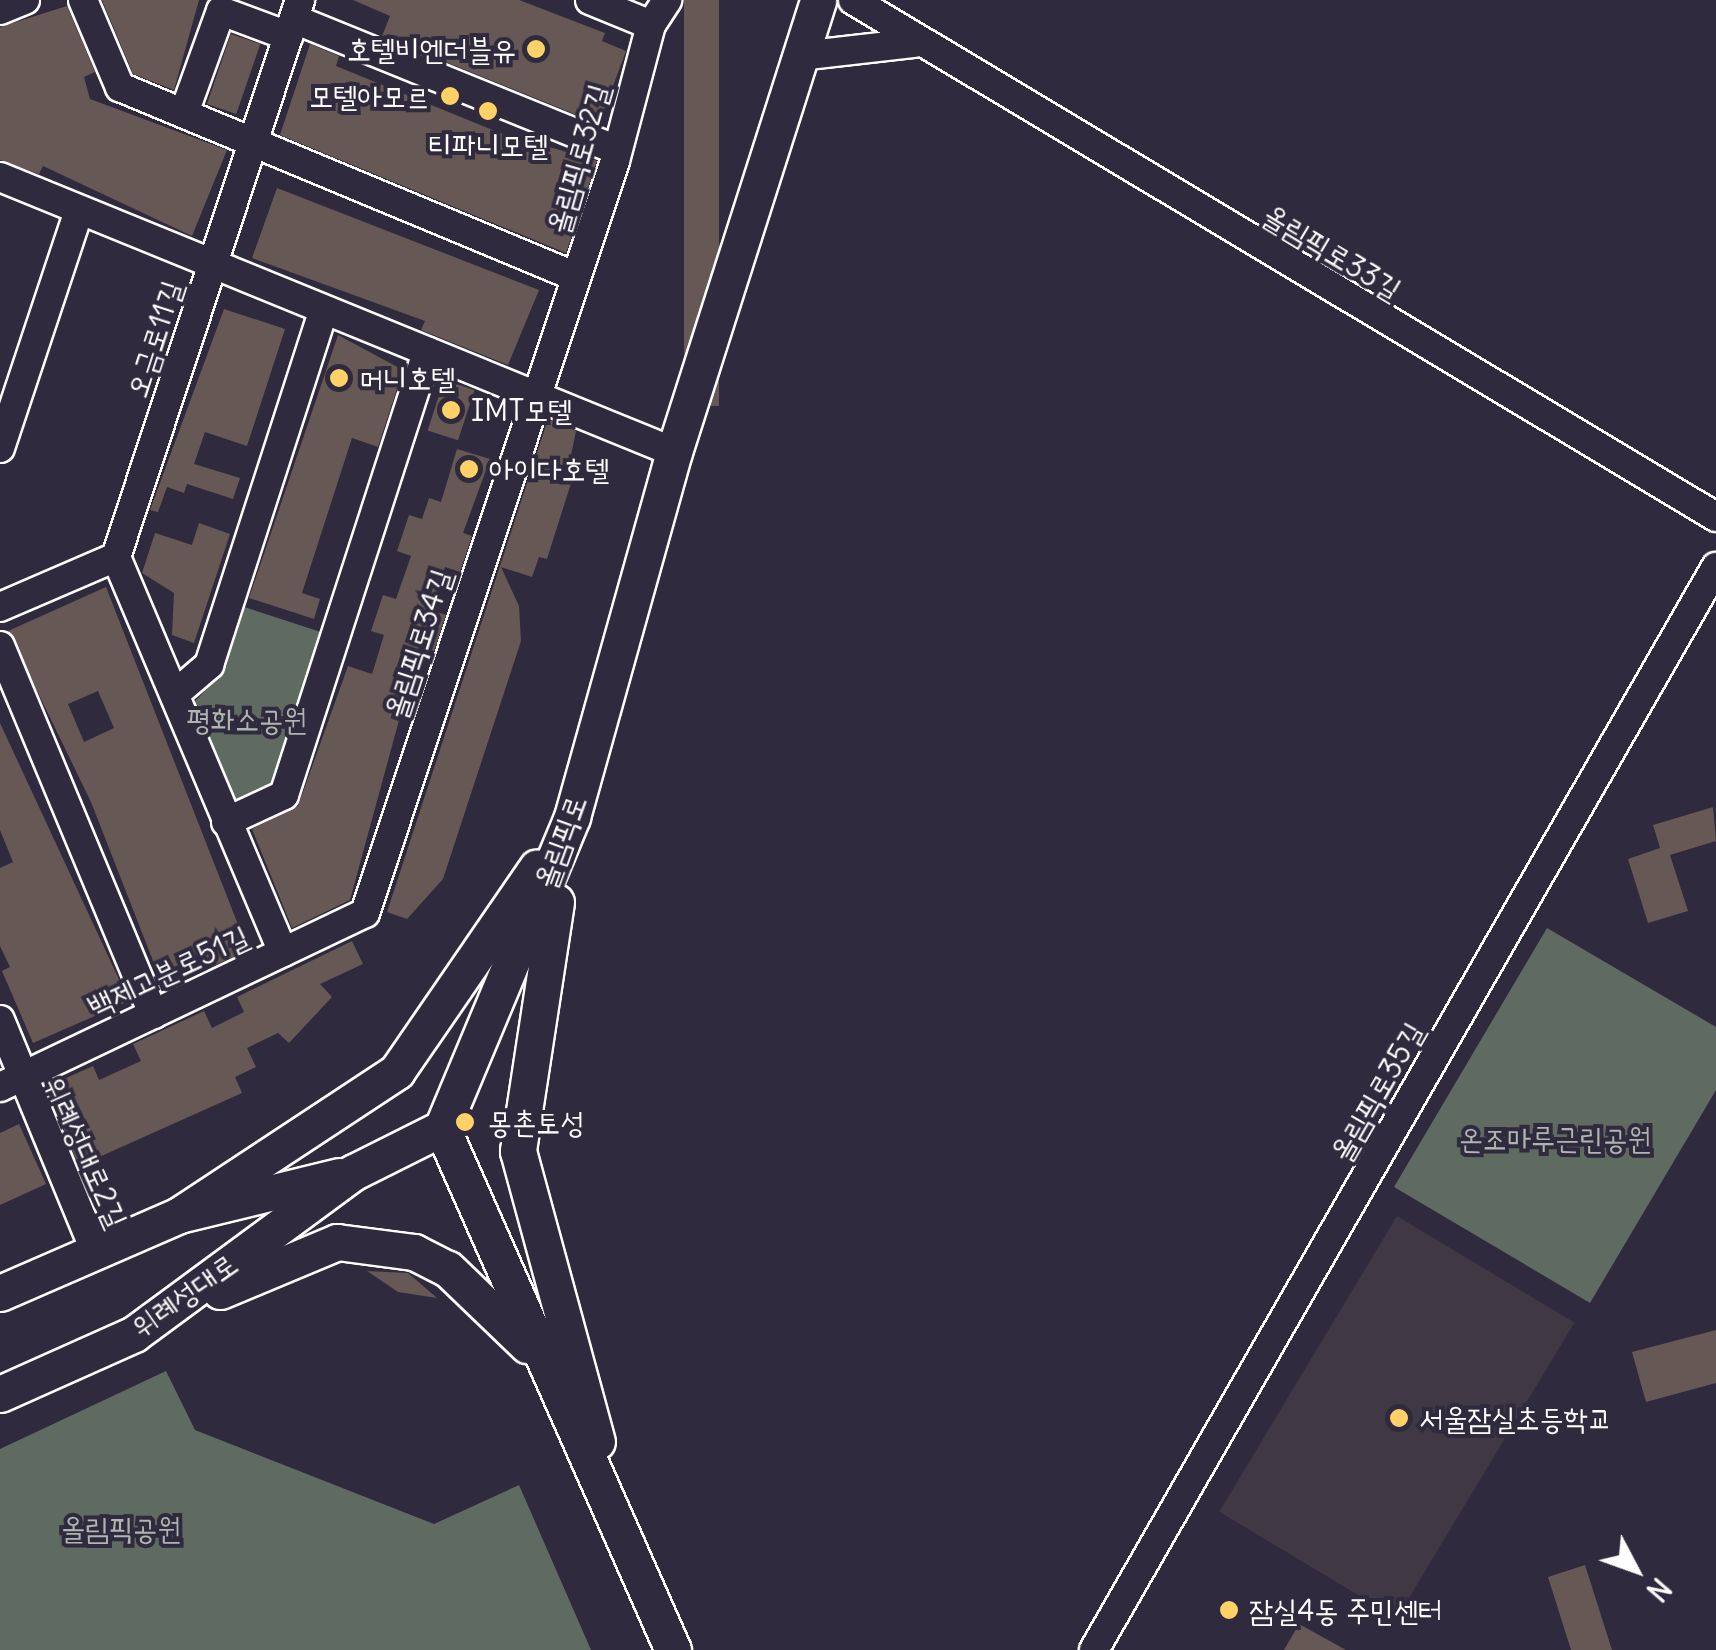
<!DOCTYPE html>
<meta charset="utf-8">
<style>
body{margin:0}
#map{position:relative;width:1716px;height:1650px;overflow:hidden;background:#2f2a3d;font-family:Delius,"Poor Story",sans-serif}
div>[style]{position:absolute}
.built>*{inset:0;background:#403844;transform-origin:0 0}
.green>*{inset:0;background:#5f6b60}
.building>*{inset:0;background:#665854;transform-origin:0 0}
.roads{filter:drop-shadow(2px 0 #fff) drop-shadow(-2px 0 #fff) drop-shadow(0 2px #fff) drop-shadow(0 -2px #fff)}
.minor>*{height:28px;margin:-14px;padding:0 14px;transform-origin:14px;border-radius:14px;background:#2f2a3d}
.major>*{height:35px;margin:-17.5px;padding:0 17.5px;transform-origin:17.5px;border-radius:17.5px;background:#2f2a3d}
.dots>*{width:28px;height:28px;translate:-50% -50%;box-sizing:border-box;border:5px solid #2f2a3d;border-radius:50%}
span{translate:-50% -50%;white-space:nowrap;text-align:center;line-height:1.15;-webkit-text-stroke:8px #2f2a3d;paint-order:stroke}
.poi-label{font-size:30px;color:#fff}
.right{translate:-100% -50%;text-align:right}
.left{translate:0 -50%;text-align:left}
.street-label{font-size:30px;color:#fff}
.park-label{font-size:30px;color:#afb5b0}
.north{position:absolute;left:1586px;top:1520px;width:100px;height:100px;-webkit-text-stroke:8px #2f2a3d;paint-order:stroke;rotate:131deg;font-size:28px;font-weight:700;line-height:40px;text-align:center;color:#fff}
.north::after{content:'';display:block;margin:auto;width:35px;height:45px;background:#fff;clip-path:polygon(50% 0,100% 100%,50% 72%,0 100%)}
</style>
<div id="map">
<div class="built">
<div style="left:1397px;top:1216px;width:207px;height:345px;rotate:31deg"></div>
</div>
<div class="green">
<div style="clip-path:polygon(238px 605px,327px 634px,277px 789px,242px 805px,227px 800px,189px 707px,213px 683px)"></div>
<div style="clip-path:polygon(1547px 928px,1716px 1027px,1716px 1090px,1590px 1303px,1394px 1187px)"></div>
<div style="clip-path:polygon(166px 1371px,195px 1430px,434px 1524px,519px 1485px,591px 1650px,0 1650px,0 1449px)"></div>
</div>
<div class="building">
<div style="clip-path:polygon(102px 0,199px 0,174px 90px,133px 74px)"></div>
<div style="clip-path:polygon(353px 0,519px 0,605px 33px,602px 41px,626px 51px,599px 124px,382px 36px,390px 16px)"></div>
<div style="left:684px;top:0;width:35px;height:406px"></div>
<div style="clip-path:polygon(67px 6px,95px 72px,84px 77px,90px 99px,227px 150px,192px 236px,43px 166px,39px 174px,0 160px,0 27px)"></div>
<div style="left:231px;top:34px;width:31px;height:74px;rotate:19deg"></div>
<div style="clip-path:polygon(310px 44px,339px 56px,336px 66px,495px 131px,597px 161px,566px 253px,280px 135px)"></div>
<div style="clip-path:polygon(277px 188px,539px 290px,508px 365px,421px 330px,425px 321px,252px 258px)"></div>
<div style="clip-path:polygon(224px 309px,285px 329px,247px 446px,205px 432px,194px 464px,240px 478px,233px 499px,187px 484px,184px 493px,167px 487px,158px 512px,150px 510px)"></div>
<div style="clip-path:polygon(338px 335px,403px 370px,378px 447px,352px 438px,302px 593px,320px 599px,314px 619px,249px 598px)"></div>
<div style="left:444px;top:380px;width:32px;height:53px;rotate:18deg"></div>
<div style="clip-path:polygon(548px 419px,576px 431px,571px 455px,579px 458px,547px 559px,539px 557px,532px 577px,501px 567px,519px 606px,521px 641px,443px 879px,407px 919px,387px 912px)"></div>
<div style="clip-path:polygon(457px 449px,490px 459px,463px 533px,472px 536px,460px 572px,445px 567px,431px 610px,446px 615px,434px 651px,419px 647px,350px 900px,292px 928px,252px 829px,298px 806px,348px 666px,372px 674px,384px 635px,371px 631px,383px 595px,396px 599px,411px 556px,397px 551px,409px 515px,422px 519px,429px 498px,441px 502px)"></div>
<div style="clip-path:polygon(199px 523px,230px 534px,194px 643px,172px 635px,174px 593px,142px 573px,155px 533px,192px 545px)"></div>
<div style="clip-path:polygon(evenodd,106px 587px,248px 950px,211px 967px,208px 958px,157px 971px,91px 802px,8px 631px,106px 587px,98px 691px,114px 728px,84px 742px,68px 704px,98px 691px)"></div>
<div style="clip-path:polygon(0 723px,129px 1001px,33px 1043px,2px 971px,10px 967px,0 946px,0 868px,13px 862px,0 830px)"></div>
<div style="clip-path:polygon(1713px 807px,1716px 841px,1670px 855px,1688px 911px,1648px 923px,1628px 859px,1660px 848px,1653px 825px)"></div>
<div style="clip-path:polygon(352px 941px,363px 964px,320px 984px,332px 997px,289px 1043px,278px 1033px,247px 1048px,256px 1067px,235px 1077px,242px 1093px,79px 1166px,46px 1087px,93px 1066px,99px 1080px,141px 1061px,133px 1044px,204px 1011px,212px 1028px,244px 1012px,237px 997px)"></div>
<div style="clip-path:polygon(19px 1124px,46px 1184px,0 1205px,0 1133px)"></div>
<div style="clip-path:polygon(367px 1271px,408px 1273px,437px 1298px,398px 1292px)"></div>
<div style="clip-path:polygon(1716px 1330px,1716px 1383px,1646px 1402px,1632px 1352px)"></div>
<div style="clip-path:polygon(1585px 1565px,1612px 1650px,1571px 1650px,1548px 1577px)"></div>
<div style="clip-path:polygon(1299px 1624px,1346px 1650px,1284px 1650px)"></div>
</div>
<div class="roads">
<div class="minor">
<div style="left:83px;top:0;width:95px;rotate:67deg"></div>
<div style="left:120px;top:87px;width:490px;rotate:22.6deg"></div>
<div style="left:590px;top:0;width:66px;rotate:22.3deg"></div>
<div style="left:853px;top:0;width:1006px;rotate:30.92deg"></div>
<div style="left:0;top:10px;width:27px;rotate:-22deg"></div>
<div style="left:294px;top:19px;width:343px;rotate:22.1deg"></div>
<div style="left:800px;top:56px;width:115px;rotate:-6.5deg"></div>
<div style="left:184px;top:113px;width:109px;rotate:-70.1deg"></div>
<div style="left:221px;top:11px;width:72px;rotate:20.5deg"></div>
<div style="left:0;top:177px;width:728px;rotate:22.2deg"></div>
<div style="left:0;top:448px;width:251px;rotate:-71.6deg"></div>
<div style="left:116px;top:557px;width:429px;rotate:67.1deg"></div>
<div style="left:0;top:607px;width:126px;rotate:-23.3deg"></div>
<div style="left:116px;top:557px;width:587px;rotate:-71.72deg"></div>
<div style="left:0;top:646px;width:399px;rotate:67.4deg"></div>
<div style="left:175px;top:694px;width:45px;rotate:-40.5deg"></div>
<div style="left:209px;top:665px;width:372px;rotate:-72.1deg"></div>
<div style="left:226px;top:822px;width:64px;rotate:-25deg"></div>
<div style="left:284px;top:795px;width:466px;rotate:-72.1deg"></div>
<div style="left:0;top:1020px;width:252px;rotate:67.6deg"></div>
<div style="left:0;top:1087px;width:404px;rotate:-25.5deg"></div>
<div style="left:365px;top:913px;width:792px;rotate:-71.61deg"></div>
<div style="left:615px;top:161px;width:141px;rotate:-75.2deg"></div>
<div style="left:651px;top:25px;width:30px;rotate:-57deg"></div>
<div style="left:1094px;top:1650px;width:1249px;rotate:-60.13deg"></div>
</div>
<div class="major">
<div style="left:556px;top:902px;width:252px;rotate:98.7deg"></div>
<div style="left:518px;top:1151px;width:301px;rotate:74.8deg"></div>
<div style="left:179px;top:1215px;width:261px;rotate:-33.4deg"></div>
<div style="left:397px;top:1071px;width:247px;rotate:-55.5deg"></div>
<div style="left:220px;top:1291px;width:127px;rotate:-22.7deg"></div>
<div style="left:337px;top:1242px;width:78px;rotate:7.4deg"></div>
<div style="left:414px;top:1252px;width:38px;rotate:27deg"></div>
<div style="left:448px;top:1269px;width:110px;rotate:43.9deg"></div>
<div style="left:0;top:1293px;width:195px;rotate:-23.5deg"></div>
<div style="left:179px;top:1215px;width:165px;rotate:-13.7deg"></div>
<div style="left:0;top:1394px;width:147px;rotate:-24.1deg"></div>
<div style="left:134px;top:1334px;width:273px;rotate:-36.4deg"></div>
<div style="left:354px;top:1172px;width:98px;rotate:-26.6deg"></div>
<div style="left:673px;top:1650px;width:571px;rotate:-113.87deg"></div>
<div style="left:442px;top:1128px;width:337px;rotate:-67.3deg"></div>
<div style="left:572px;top:817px;width:379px;rotate:-74.4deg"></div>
<div style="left:674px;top:452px;width:474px;rotate:-72.3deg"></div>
</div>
</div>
<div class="dots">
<div style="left:536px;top:49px;background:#ffd166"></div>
<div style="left:450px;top:96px;background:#ffd166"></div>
<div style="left:488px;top:111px;background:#ffd166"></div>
<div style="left:339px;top:378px;background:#ffd166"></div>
<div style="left:451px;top:410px;background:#ffd166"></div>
<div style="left:469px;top:469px;background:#ffd166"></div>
<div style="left:465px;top:1122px;background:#ffd166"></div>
<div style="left:1399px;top:1418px;background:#ffd166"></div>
<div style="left:1229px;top:1610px;background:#ffd166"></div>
</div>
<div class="poi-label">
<span class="right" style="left:516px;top:49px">호텔비엔더블유</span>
<span class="right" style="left:430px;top:96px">모텔아모르</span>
<span style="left:488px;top:145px">티파니모텔</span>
<span class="left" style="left:359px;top:378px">머니호텔</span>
<span class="left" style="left:471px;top:410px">IMT모텔</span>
<span class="left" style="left:489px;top:469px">아이다호텔</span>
<span class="left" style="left:488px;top:1122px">몽촌토성</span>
<span class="left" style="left:1419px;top:1418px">서울잠실초등학교</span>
<span class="left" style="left:1249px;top:1610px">잠실4동 주민센터</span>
</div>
<div class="street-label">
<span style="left:578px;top:159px;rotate:-74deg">올림픽로32길</span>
<span style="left:1332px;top:252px;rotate:31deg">올림픽로33길</span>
<span style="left:154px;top:339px;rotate:-72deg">오금로11길</span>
<span style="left:418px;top:644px;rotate:-72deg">올림픽로34길</span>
<span style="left:560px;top:842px;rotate:-70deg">올림픽로</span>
<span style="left:168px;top:971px;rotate:-25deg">백제고분로51길</span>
<span style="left:1377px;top:1092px;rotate:-60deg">올림픽로35길</span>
<span style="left:86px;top:1152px;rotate:66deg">위례성대로2길</span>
<span style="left:184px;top:1295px;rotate:-35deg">위례성대로</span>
</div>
<div class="park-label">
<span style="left:247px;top:719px">평화소공원</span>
<span style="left:1555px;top:1138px">온조마루근린공원</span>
<span style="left:121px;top:1528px">올림픽공원</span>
</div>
<div class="north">N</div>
</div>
